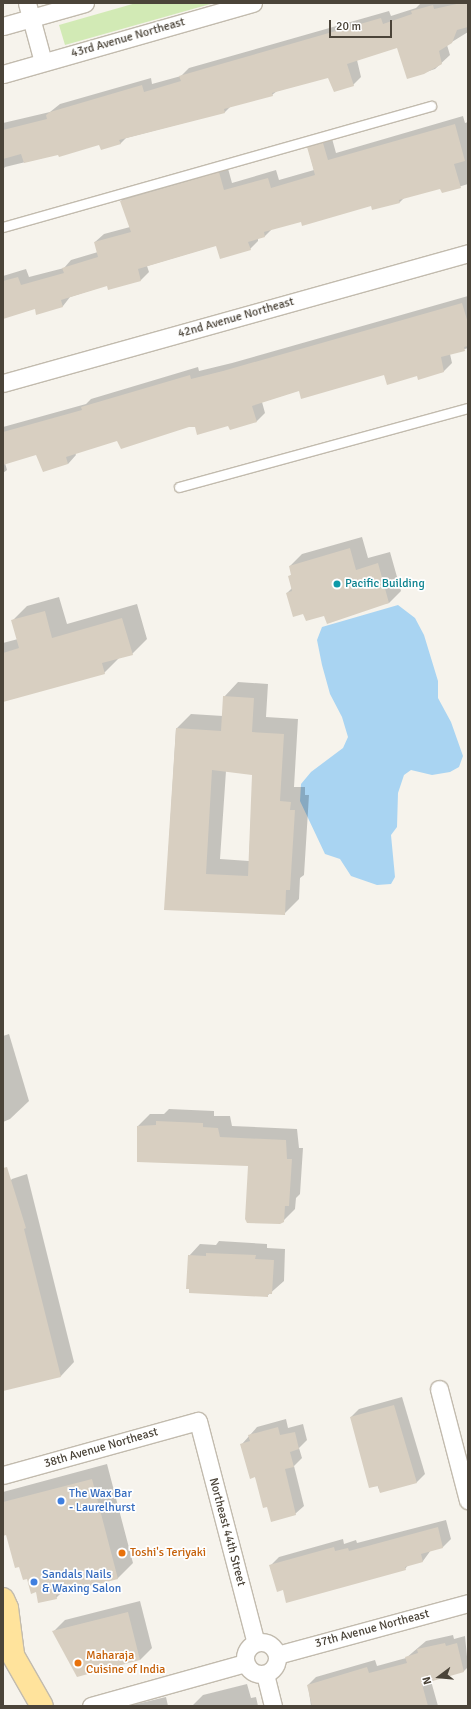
<!DOCTYPE html>
<style>
body{margin:0}
#map{position:relative;width:471px;height:1709px;overflow:hidden;background:#f6f3ec;font-family:Signika,sans-serif}
div>[style]{position:absolute}
.green>*{inset:0;background:#d2eab5}
.water>*{inset:0;background:#a9d4f2}
.shadow>*{inset:0;background:#0003}
.building>*{inset:0;background:#d8cfc1}
.roads{filter:drop-shadow(1px 0 #c2bbae) drop-shadow(-1px 0 #c2bbae) drop-shadow(0 1px #c2bbae) drop-shadow(0 -1px #c2bbae)}
.service>*{height:9px;margin:-4.5px;padding:0 4.5px;transform-origin:4.5px;border-radius:4.5px;background:#fff}
.minor>*{height:17px;margin:-8.5px;padding:0 8.5px;transform-origin:8.5px;border-radius:8.5px;background:#fff}
.minor>.ring{margin:-8.5px;padding:0;box-sizing:content-box;background:none;border:17px solid #fff;border-radius:50%}
.primary>*{height:22px;margin:-11px;padding:0 11px;transform-origin:11px;border-radius:11px;background:#ffe39c}
.dots>*{width:11px;height:11px;translate:-50% -50%;box-sizing:border-box;border:2px solid #fff;border-radius:50%}
span{translate:-50% -50%;white-space:nowrap;text-align:center;line-height:1.15;-webkit-text-stroke:3.5px #fff;paint-order:stroke}
.street-label{font-size:12px;color:#4b4439}
.culture-label{font-size:12px;color:#0d838f}
.left{translate:0 -50%;text-align:left}
.shop-label{font-size:12px;color:#366cbe}
.food-label{font-size:12px;color:#c56008}
.frame{position:absolute;inset:0;border:4px solid #4b4439;pointer-events:none}
.north{position:absolute;left:419px;top:1657px;width:40px;height:40px;-webkit-text-stroke:3px #fff;paint-order:stroke;rotate:254deg;font-size:11px;font-weight:700;line-height:16px;text-align:center;color:#4b4439}
.north::after{content:'';display:block;margin:auto;width:14px;height:18px;background:#4b4439;clip-path:polygon(50% 0,100% 100%,50% 72%,0 100%)}
.scale{position:absolute;left:329px;top:20px;width:63px;height:18px;box-sizing:border-box;border:2px solid #4b4439;border-top:0;padding-left:5px;font-size:12px;line-height:14px;white-space:nowrap;color:#4b4439;-webkit-text-stroke:3px #fff;paint-order:stroke}
</style>
<div id="map">
<div class="green">
<div style="clip-path:polygon(136px 3px,214px 3px,65px 45px,59px 25px)"></div>
</div>
<div class="water">
<div style="clip-path:polygon(398px 605px,415px 618px,424px 635px,438px 681px,438px 698px,451px 722px,463px 756px,459px 767px,450px 772px,432px 775px,411px 770px,404px 775px,398px 793px,397px 827px,391px 835px,395px 877px,391px 884px,377px 885px,351px 876px,340px 859px,325px 854px,300px 801px,301px 784px,311px 772px,343px 748px,348px 737px,342px 717px,330px 694px,322px 665px,317px 640px,322px 627px)"></div>
</div>
<div class="shadow">
<div style="clip-path:polygon(421px 3px,468px 3px,468px 32px,447px 45px,450px 55px,435px 69px,408px 78px,398px 46px,357px 60px,361px 77px,353px 85px,328px 77px,277px 91px,272px 95px,231px 106px,225px 112px,126px 138px,120px 144px,100px 144px,5px 167px,3px 170px,3px 123px,50px 112px,60px 104px,151px 78px,152px 84px,181px 76px,189px 68px,389px 11px,391px 16px,416px 8px)"></div>
<div style="clip-path:polygon(463px 116px,465px 123px,468px 122px,468px 184px,442px 192px,441px 187px,405px 197px,400px 202px,371px 204px,301px 220px,272px 229px,265px 236px,258px 238px,258px 241px,250px 249px,217px 245px,147px 266px,149px 272px,141px 280px,107px 285px,70px 297px,63px 306px,36px 308px,3px 317px,3px 276px,26px 269px,29px 277px,64px 268px,71px 260px,98px 252px,95px 242px,104px 234px,130px 227px,121px 201px,129px 193px,227px 165px,232px 183px,276px 170px,279px 180px,314px 170px,308px 148px,316px 140px,331px 135px,336px 153px)"></div>
<div style="clip-path:polygon(468px 296px,468px 348px,450px 354px,452px 363px,443px 372px,418px 375px,385px 374px,300px 390px,262px 402px,265px 413px,257px 421px,188px 426px,118px 440px,75px 453px,76px 455px,68px 464px,36px 453px,5px 463px,7px 470px,3px 473px,3px 427px,86px 404px,91px 399px,198px 367px,199px 371px,232px 363px)"></div>
<div style="clip-path:polygon(362px 537px,368px 558px,390px 552px,401px 591px,389px 603px,325px 614px,304px 612px,287px 593px,292px 588px,289px 577px,292px 574px,290px 566px,302px 554px)"></div>
<div style="clip-path:polygon(59px 597px,67px 624px,137px 604px,147px 639px,132px 654px,119px 658px,104px 673px,3px 701px,3px 643px,18px 639px,12px 621px,27px 606px)"></div>
<div style="clip-path:polygon(evenodd,238px 682px,268px 684px,266px 717px,298px 719px,294px 787px,305px 787px,305px 795px,309px 795px,304px 875px,300px 878px,299px 899px,284px 914px,165px 909px,176px 729px,191px 714px,223px 716px,224px 697px,238px 682px,226px 771px,253px 774px,249px 861px,220px 859px,226px 771px)"></div>
<div style="clip-path:polygon(9px 1034px,29px 1101px,10px 1119px,3px 1122px,3px 1036px)"></div>
<div style="clip-path:polygon(169px 1109px,214px 1111px,214px 1116px,230px 1116px,232px 1126px,297px 1129px,299px 1148px,303px 1148px,300px 1194px,296px 1198px,295px 1209px,283px 1221px,250px 1165px,138px 1126px,150px 1114px,164px 1114px)"></div>
<div style="clip-path:polygon(27px 1174px,74px 1362px,61px 1376px,3px 1390px,3px 1188px,12px 1179px)"></div>
<div style="clip-path:polygon(219px 1241px,267px 1244px,267px 1248px,285px 1249px,284px 1281px,267px 1296px,189px 1256px,200px 1244px,216px 1245px)"></div>
<div style="clip-path:polygon(402px 1397px,425px 1474px,417px 1482px,380px 1492px,351px 1417px,359px 1409px)"></div>
<div style="clip-path:polygon(286px 1419px,288px 1428px,303px 1424px,307px 1440px,299px 1448px,302px 1458px,294px 1466px,304px 1506px,295px 1514px,267px 1506px,242px 1444px,257px 1427px)"></div>
<div style="clip-path:polygon(107px 1464px,133px 1563px,118px 1578px,61px 1593px,56px 1598px,36px 1591px,7px 1534px,3px 1535px,3px 1492px)"></div>
<div style="clip-path:polygon(446px 1520px,451px 1539px,443px 1547px,431px 1550px,423px 1561px,409px 1564px,405px 1569px,284px 1589px,270px 1566px,279px 1557px,343px 1539px,344px 1544px,356px 1540px,357px 1543px)"></div>
<div style="clip-path:polygon(140px 1601px,152px 1648px,140px 1660px,54px 1631px,65px 1620px)"></div>
<div style="clip-path:polygon(453px 1635px,454px 1639px,465px 1636px,468px 1667px,464px 1671px,431px 1681px,438px 1706px,311px 1706px,308px 1685px,316px 1677px,375px 1660px,377px 1666px,406px 1658px,426px 1641px)"></div>
<div style="clip-path:polygon(247px 1684px,251px 1698px,256px 1697px,258px 1706px,192px 1706px,203px 1695px)"></div>
<div style="clip-path:polygon(166px 1697px,168px 1706px,128px 1706px)"></div>
</div>
<div class="building">
<div style="clip-path:polygon(461px 3px,468px 3px,468px 27px,457px 30px,452px 43px,439px 51px,442px 64px,424px 74px,407px 79px,397px 48px,347px 64px,354px 86px,334px 92px,328px 78px,272px 93px,273px 96px,224px 109px,225px 113px,119px 140px,121px 144px,101px 150px,99px 145px,59px 157px,58px 155px,24px 163px,21px 154px,3px 159px,3px 130px,47px 119px,46px 115px,50px 112px,142px 85px,144px 92px,181px 81px,179px 76px,381px 18px,383px 24px,412px 14px,411px 11px,433px 5px,434px 9px)"></div>
<div style="clip-path:polygon(455px 124px,465px 161px,454px 164px,461px 188px,442px 193px,440px 189px,399px 200px,400px 203px,372px 210px,371px 206px,302px 226px,301px 222px,264px 232px,265px 237px,248px 242px,251px 250px,220px 259px,216px 246px,138px 269px,141px 281px,108px 290px,107px 286px,61px 300px,63px 307px,36px 315px,35px 309px,3px 319px,3px 281px,18px 277px,21px 285px,64px 273px,62px 268px,98px 257px,94px 242px,131px 232px,120px 201px,219px 172px,224px 190px,268px 178px,271px 188px,315px 175px,307px 147px,323px 143px,328px 160px)"></div>
<div style="clip-path:polygon(462px 303px,468px 323px,468px 346px,464px 347px,465px 351px,441px 357px,444px 372px,418px 380px,417px 376px,387px 385px,384px 375px,301px 399px,299px 391px,252px 406px,257px 422px,230px 430px,228px 426px,197px 435px,195px 427px,189px 427px,121px 449px,117px 441px,66px 457px,68px 464px,43px 472px,36px 455px,3px 465px,3px 432px,82px 410px,81px 407px,190px 375px,191px 379px,223px 371px)"></div>
<div style="clip-path:polygon(350px 548px,356px 570px,378px 563px,389px 603px,327px 624px,324px 616px,306px 621px,303px 614px,293px 617px,286px 593px,292px 591px,288px 576px,291px 575px,289px 566px)"></div>
<div style="clip-path:polygon(45px 611px,52px 638px,122px 618px,133px 655px,102px 663px,105px 674px,3px 702px,3px 653px,19px 648px,11px 620px)"></div>
<div style="clip-path:polygon(evenodd,223px 696px,254px 698px,252px 732px,284px 734px,280px 801px,291px 802px,290px 810px,295px 810px,290px 890px,286px 890px,285px 915px,164px 910px,176px 728px,221px 731px,223px 696px,212px 770px,252px 775px,248px 876px,206px 874px,212px 770px)"></div>
<div style="clip-path:polygon(156px 1121px,203px 1123px,203px 1127px,218px 1128px,220px 1137px,286px 1140px,287px 1159px,292px 1159px,289px 1206px,285px 1206px,284px 1222px,280px 1224px,247px 1223px,245px 1219px,248px 1166px,137px 1162px,137px 1126px,156px 1125px)"></div>
<div style="clip-path:polygon(7px 1167px,26px 1228px,24px 1229px,61px 1377px,3px 1391px,3px 1168px)"></div>
<div style="clip-path:polygon(206px 1253px,256px 1255px,255px 1259px,274px 1260px,272px 1294px,268px 1294px,268px 1297px,189px 1293px,189px 1289px,186px 1289px,188px 1255px,206px 1256px)"></div>
<div style="clip-path:polygon(394px 1405px,417px 1483px,380px 1493px,378px 1486px,369px 1488px,350px 1417px)"></div>
<div style="clip-path:polygon(278px 1427px,280px 1435px,295px 1432px,299px 1449px,290px 1452px,294px 1467px,285px 1469px,296px 1515px,271px 1522px,267px 1507px,263px 1508px,255px 1477px,250px 1479px,240px 1444px,250px 1441px,248px 1435px)"></div>
<div style="clip-path:polygon(92px 1479px,118px 1579px,56px 1595px,57px 1599px,38px 1603px,36px 1592px,31px 1594px,27px 1579px,23px 1580px,19px 1567px,15px 1568px,6px 1535px,3px 1536px,3px 1502px)"></div>
<div style="clip-path:polygon(438px 1527px,443px 1548px,421px 1554px,423px 1562px,405px 1567px,406px 1570px,286px 1603px,283px 1590px,277px 1592px,269px 1565px,334px 1547px,335px 1551px,348px 1548px,349px 1551px)"></div>
<div style="clip-path:polygon(128px 1612px,140px 1660px,77px 1677px,52px 1631px)"></div>
<div style="clip-path:polygon(445px 1643px,446px 1646px,457px 1643px,464px 1672px,422px 1684px,428px 1706px,312px 1706px,307px 1685px,367px 1667px,369px 1673px,407px 1663px,405px 1657px,418px 1653px,417px 1649px)"></div>
</div>
<div class="roads">
<div class="service">
<div style="left:3px;top:227px;width:445px;rotate:-15.8deg"></div>
<div style="left:179px;top:487px;width:300px;rotate:-15.3deg"></div>
</div>
<div class="minor">
<div style="left:27px;top:3px;width:61px;rotate:74.8deg"></div>
<div style="left:3px;top:26px;width:85px;rotate:-15.7deg"></div>
<div style="left:3px;top:74px;width:260px;rotate:-15.9deg"></div>
<div style="left:3px;top:383px;width:483px;rotate:-15.6deg"></div>
<div style="left:439px;top:1389px;width:115px;rotate:75.4deg"></div>
<div style="left:3px;top:1475px;width:202px;rotate:-15.5deg"></div>
<div style="left:198px;top:1421px;width:229px;rotate:75.4deg"></div>
<div class="ring" style="left:245px;top:1642px;width:15px;height:15px"></div>
<div style="left:277px;top:1655px;width:198px;rotate:-15.2deg"></div>
<div style="left:265px;top:1674px;width:33px;rotate:76deg"></div>
<div style="left:91px;top:1706px;width:160px;rotate:-15.6deg"></div>
</div>
<div class="primary">
<div style="left:3px;top:1599px;width:10px;rotate:66deg"></div>
<div style="left:7px;top:1608px;width:46px;rotate:82.6deg"></div>
<div style="left:3px;top:1638px;width:78px;rotate:60.2deg"></div>
</div>
</div>
<div class="dots">
<div style="left:337px;top:584px;background:#0f9aa8"></div>
<div style="left:61px;top:1501px;background:#3f7fe0"></div>
<div style="left:122px;top:1553px;background:#e8710a"></div>
<div style="left:34px;top:1582px;background:#3f7fe0"></div>
<div style="left:78px;top:1663px;background:#e8710a"></div>
</div>
<div class="street-label">
<span style="left:128px;top:38px;rotate:-16deg">43rd Avenue Northeast</span>
<span style="left:236px;top:318px;rotate:-16deg">42nd Avenue Northeast</span>
<span style="left:101px;top:1448px;rotate:-16deg">38th Avenue Northeast</span>
<span style="left:227px;top:1532px;rotate:75deg">Northeast 44th Street</span>
<span style="left:372px;top:1629px;rotate:-15deg">37th Avenue Northeast</span>
</div>
<div class="culture-label">
<span class="left" style="left:345px;top:584px">Pacific Building</span>
</div>
<div class="shop-label">
<span class="left" style="left:69px;top:1501px">The Wax Bar<br>- Laurelhurst</span>
<span class="left" style="left:42px;top:1582px">Sandals Nails<br>&amp; Waxing Salon</span>
</div>
<div class="food-label">
<span class="left" style="left:130px;top:1553px">Toshi's Teriyaki</span>
<span class="left" style="left:86px;top:1663px">Maharaja<br>Cuisine of India</span>
</div>
<div class="frame"></div>
<div class="north">N</div>
<div class="scale">20 m</div>
</div>
